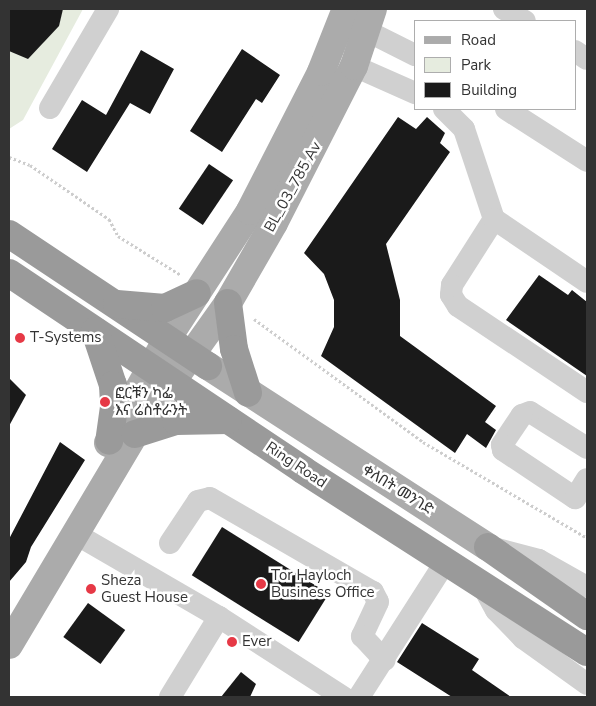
<!DOCTYPE html>
<meta charset="utf-8">
<style>
body{margin:0}
#map{position:relative;width:596px;height:706px;overflow:hidden;background:#fff;font-family:"Nunito Sans","Noto Sans Ethiopic",sans-serif}
div>[style]{position:absolute}
.green>*{inset:0;background:#e6ecdf}
.building>*{inset:0;background:#1a1a1a;transform-origin:0 0}
.path>*{height:3px;margin-top:-1.5px;transform-origin:0;background:repeating-linear-gradient(90deg,#cdcdcd 0 2.5px,transparent 0 5px)}
.minor>*{height:22px;margin:-11px;padding:0 11px;transform-origin:11px;border-radius:11px;background:#d0d0d0}
.major>*{height:28px;margin:-14px;padding:0 14px;transform-origin:14px;border-radius:14px;background:#ababab}
.highway>*{height:28px;margin:-14px;padding:0 14px;transform-origin:14px;border-radius:14px;background:#9a9a9a}
.dots>*{width:14px;height:14px;translate:-50% -50%;box-sizing:border-box;border:2px solid #fff;border-radius:50%}
span{translate:-50% -50%;white-space:nowrap;text-align:center;line-height:1.15;-webkit-text-stroke:5px #fff;paint-order:stroke}
.street-label{font-size:15px;color:#333}
.poi-label{font-size:15px;color:#333}
.left{translate:0 -50%;text-align:left}
.frame{position:absolute;inset:0;border:10px solid #333;pointer-events:none}
.legend{position:absolute;left:414px;top:20px;width:162px;height:90px;box-sizing:border-box;background:#fff;border:1px solid #adadad;margin:0;padding:6px 9px;list-style:none;font-size:15px;color:#333}
.legend li{display:flex;align-items:center;gap:10px;height:25px}
.legend b{width:25px;border:1px solid #adadad}
</style>
<div id="map">
<div class="green">
<div style="clip-path:polygon(9px 9px,83px 9px,23px 120px,9px 129px)"></div>
</div>
<div class="building">
<div style="clip-path:polygon(9px 9px,63px 9px,59px 26px,28px 59px,9px 51px)"></div>
<div style="clip-path:polygon(242px 49px,280px 75px,262px 103px,256px 99px,222px 152px,190px 131px)"></div>
<div style="clip-path:polygon(141px 50px,174px 69px,150px 114px,130px 103px,87px 172px,52px 149px,82px 100px,106px 115px)"></div>
<div style="clip-path:polygon(398px 117px,416px 129px,427px 117px,445px 133px,440px 143px,450px 152px,386px 244px,400px 300px,400px 336px,496px 406px,485px 422px,496px 430px,486px 448px,467px 434px,455px 453px,321px 356px,334px 327px,334px 300px,324px 274px,304px 253px)"></div>
<div style="left:209px;top:164px;width:29px;height:54px;rotate:34deg"></div>
<div style="clip-path:polygon(539px 275px,568px 295px,572px 290px,587px 302px,587px 376px,506px 320px)"></div>
<div style="clip-path:polygon(9px 378px,26px 395px,9px 426px)"></div>
<div style="clip-path:polygon(60px 442px,85px 460px,31px 547px,26px 562px,9px 582px,9px 539px)"></div>
<div style="left:222px;top:527px;width:126px;height:57px;rotate:32deg"></div>
<div style="left:88px;top:603px;width:46px;height:42px;rotate:36deg"></div>
<div style="clip-path:polygon(422px 623px,479px 659px,472px 670px,511px 697px,452px 697px,397px 662px)"></div>
<div style="clip-path:polygon(241px 672px,256px 684px,250px 697px,221px 697px)"></div>
</div>
<div class="path">
<div style="left:9px;top:157px;width:22px;rotate:21deg"></div>
<div style="left:30px;top:165px;width:96px;rotate:34.4deg"></div>
<div style="left:109px;top:219px;width:19px;rotate:62deg"></div>
<div style="left:118px;top:236px;width:74px;rotate:31.8deg"></div>
<div style="left:254px;top:319px;width:209px;rotate:36deg"></div>
<div style="left:423px;top:442px;width:190px;rotate:30.3deg"></div>
</div>
<div class="minor">
<div style="left:504px;top:9px;width:24px;rotate:30deg"></div>
<div style="left:365px;top:30px;width:56px;rotate:26.6deg"></div>
<div style="left:575px;top:51px;width:14px;rotate:34deg"></div>
<div style="left:354px;top:66px;width:67px;rotate:23.9deg"></div>
<div style="left:50px;top:108px;width:115px;rotate:-59.6deg"></div>
<div style="left:444px;top:109px;width:28px;rotate:45deg"></div>
<div style="left:464px;top:129px;width:95px;rotate:71.6deg"></div>
<div style="left:494px;top:219px;width:78px;rotate:122.5deg"></div>
<div style="left:452px;top:285px;width:10px;rotate:96deg"></div>
<div style="left:451px;top:295px;width:13px;rotate:58deg"></div>
<div style="left:458px;top:306px;width:155px;rotate:33.7deg"></div>
<div style="left:506px;top:109px;width:96px;rotate:32.7deg"></div>
<div style="left:494px;top:219px;width:112px;rotate:34.1deg"></div>
<div style="left:587px;top:448px;width:67px;rotate:-147.7deg"></div>
<div style="left:530px;top:412px;width:9px;rotate:159deg"></div>
<div style="left:522px;top:415px;width:36px;rotate:124deg"></div>
<div style="left:502px;top:445px;width:5px;rotate:79deg"></div>
<div style="left:503px;top:450px;width:87px;rotate:33.7deg"></div>
<div style="left:575px;top:498px;width:22px;rotate:-58deg"></div>
<div style="left:74px;top:533px;width:168px;rotate:30.1deg"></div>
<div style="left:219px;top:617px;width:148px;rotate:32.8deg"></div>
<div style="left:170px;top:543px;width:50px;rotate:-56.3deg"></div>
<div style="left:198px;top:501px;width:12px;rotate:-14deg"></div>
<div style="left:210px;top:498px;width:188px;rotate:30deg"></div>
<div style="left:373px;top:592px;width:11px;rotate:63deg"></div>
<div style="left:378px;top:602px;width:38px;rotate:115deg"></div>
<div style="left:362px;top:636px;width:33px;rotate:47deg"></div>
<div style="left:497px;top:549px;width:43px;rotate:14.7deg"></div>
<div style="left:539px;top:560px;width:55px;rotate:29.4deg"></div>
<div style="left:481px;top:583px;width:31px;rotate:61deg"></div>
<div style="left:496px;top:610px;width:39px;rotate:46deg"></div>
<div style="left:523px;top:638px;width:79px;rotate:35.7deg"></div>
<div style="left:170px;top:697px;width:94px;rotate:-58.5deg"></div>
<div style="left:359px;top:697px;width:161px;rotate:-57.4deg"></div>
</div>
<div class="major">
<div style="left:208px;top:366px;width:333px;rotate:32.9deg"></div>
<div style="left:108px;top:443px;width:120px;rotate:-60.4deg"></div>
<div style="left:167px;top:339px;width:153px;rotate:-57deg"></div>
<div style="left:250px;top:211px;width:156px;rotate:-62.9deg"></div>
<div style="left:321px;top:72px;width:68px;rotate:-68.4deg"></div>
<div style="left:9px;top:645px;width:246px;rotate:-59.2deg"></div>
<div style="left:135px;top:434px;width:161px;rotate:-54.6deg"></div>
<div style="left:228px;top:303px;width:92px;rotate:-60.1deg"></div>
<div style="left:274px;top:223px;width:176px;rotate:-63deg"></div>
<div style="left:354px;top:66px;width:60px;rotate:-71.6deg"></div>
</div>
<div class="highway">
<div style="left:9px;top:234px;width:239px;rotate:33.6deg"></div>
<div style="left:9px;top:273px;width:354px;rotate:33.8deg"></div>
<div style="left:303px;top:470px;width:337px;rotate:32.7deg"></div>
<div style="left:228px;top:303px;width:46px;rotate:82.6deg"></div>
<div style="left:234px;top:349px;width:46px;rotate:72.3deg"></div>
<div style="left:117px;top:304px;width:48px;rotate:4.8deg"></div>
<div style="left:165px;top:308px;width:35px;rotate:-25deg"></div>
<div style="left:95px;top:331px;width:57px;rotate:71.6deg"></div>
<div style="left:113px;top:385px;width:22px;rotate:87deg"></div>
<div style="left:114px;top:407px;width:34px;rotate:98deg"></div>
<div style="left:135px;top:434px;width:43px;rotate:-17.6deg"></div>
<div style="left:176px;top:421px;width:52px;rotate:-1.1deg"></div>
<div style="left:488px;top:547px;width:121px;rotate:34.9deg"></div>
</div>
<div class="dots">
<div style="left:20px;top:338px;background:#e63946"></div>
<div style="left:105px;top:402px;background:#e63946"></div>
<div style="left:261px;top:584px;background:#e63946"></div>
<div style="left:91px;top:589px;background:#e63946"></div>
<div style="left:232px;top:642px;background:#e63946"></div>
</div>
<div class="street-label">
<span style="left:293px;top:187px;rotate:-61deg">BL_03_785 Av</span>
<span style="left:296px;top:465px;rotate:34deg">Ring Road</span>
<span style="left:398px;top:490px;rotate:32deg">ቀለበት መንገድ</span>
</div>
<div class="poi-label">
<span class="left" style="left:30px;top:338px">T-Systems</span>
<span class="left" style="left:115px;top:402px">ፎርቹን ካፌ<br>እና ሬስቶራንት</span>
<span class="left" style="left:271px;top:584px">Tor Hayloch<br>Business Office</span>
<span class="left" style="left:101px;top:589px">Sheza<br>Guest House</span>
<span class="left" style="left:242px;top:642px">Ever</span>
</div>
<div class="frame"></div>
<ul class="legend">
<li><b style="height:6px;background:#ababab"></b>Road</li>
<li><b style="height:14px;background:#e6ecdf"></b>Park</li>
<li><b style="height:14px;background:#1a1a1a"></b>Building</li>
</ul>
</div>
